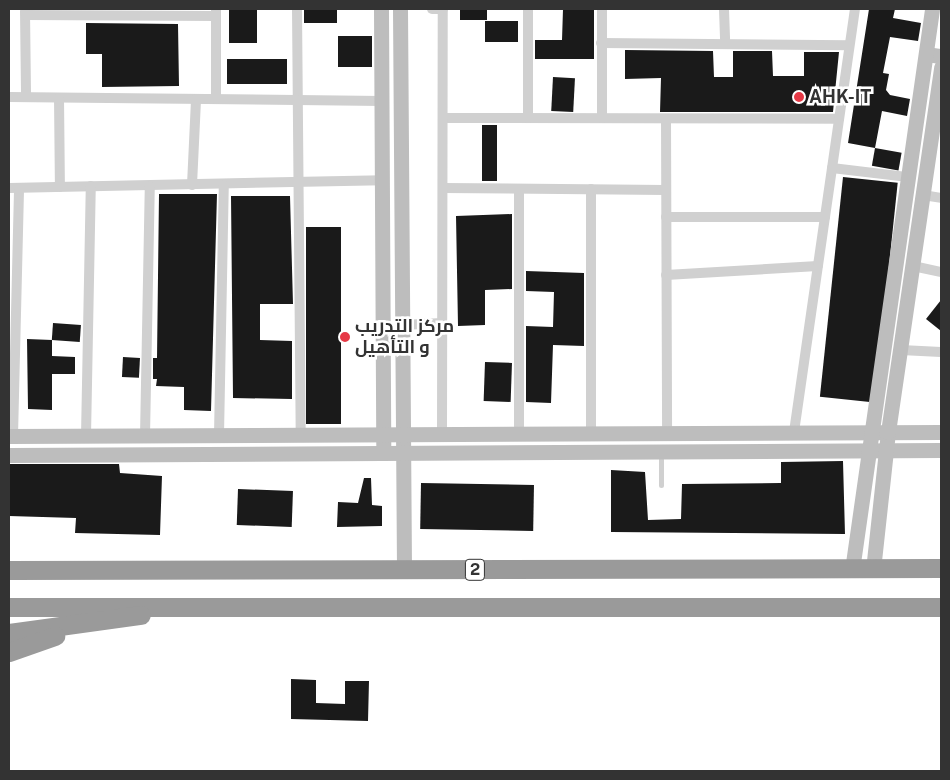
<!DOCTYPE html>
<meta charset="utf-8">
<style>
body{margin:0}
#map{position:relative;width:950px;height:780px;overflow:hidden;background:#fff;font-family:"Public Sans",Cairo,sans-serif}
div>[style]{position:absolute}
.building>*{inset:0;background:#1a1a1a;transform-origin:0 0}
.lane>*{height:5px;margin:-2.5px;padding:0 2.5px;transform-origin:2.5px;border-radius:2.5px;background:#d0d0d0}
.street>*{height:10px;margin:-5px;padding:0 5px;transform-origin:5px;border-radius:5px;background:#d0d0d0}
.secondary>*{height:15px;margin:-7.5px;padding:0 7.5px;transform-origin:7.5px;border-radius:7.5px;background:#bdbdbd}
.highway>*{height:19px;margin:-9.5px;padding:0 9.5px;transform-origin:9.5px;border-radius:9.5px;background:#9a9a9a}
.dots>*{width:14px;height:14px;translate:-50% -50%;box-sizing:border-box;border:2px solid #fff;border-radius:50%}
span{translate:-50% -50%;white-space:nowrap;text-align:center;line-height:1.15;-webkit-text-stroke:5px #fff;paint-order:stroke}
.shield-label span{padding:1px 4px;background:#fff;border:1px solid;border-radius:4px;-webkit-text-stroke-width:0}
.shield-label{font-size:16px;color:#333;font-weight:700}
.poi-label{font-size:18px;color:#333;font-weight:700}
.left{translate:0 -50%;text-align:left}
.frame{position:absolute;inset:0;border:10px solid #333;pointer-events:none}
</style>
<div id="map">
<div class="building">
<div style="left:229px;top:9px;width:28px;height:34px"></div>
<div style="left:304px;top:9px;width:33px;height:14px"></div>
<div style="left:460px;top:9px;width:27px;height:11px"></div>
<div style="clip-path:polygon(563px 9px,594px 9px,594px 59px,535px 59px,535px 40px,562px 40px)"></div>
<div style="clip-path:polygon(869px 9px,895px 9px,893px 18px,921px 23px,918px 41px,890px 37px,883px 73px,889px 74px,886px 90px,890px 95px,910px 99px,907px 116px,882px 111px,875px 148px,848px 143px)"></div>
<div style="left:485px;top:21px;width:33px;height:21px"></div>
<div style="clip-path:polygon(86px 23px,178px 24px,179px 86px,102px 87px,102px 54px,86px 54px)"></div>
<div style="left:338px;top:36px;width:34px;height:31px"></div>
<div style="clip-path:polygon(625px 50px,713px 51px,714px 77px,733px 77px,733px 51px,772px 51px,773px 76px,804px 76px,804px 52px,839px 52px,833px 112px,660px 112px,661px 78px,625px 79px)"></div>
<div style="left:287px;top:59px;width:25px;height:60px;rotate:90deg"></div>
<div style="left:553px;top:77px;width:22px;height:34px;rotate:3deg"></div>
<div style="left:482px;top:125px;width:15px;height:56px"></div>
<div style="left:875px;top:148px;width:27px;height:18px;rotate:10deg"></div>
<div style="left:843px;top:177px;width:55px;height:221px;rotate:6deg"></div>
<div style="clip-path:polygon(159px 194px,217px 194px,211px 411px,184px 410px,184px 387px,156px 386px,157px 379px,153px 379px,153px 358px,157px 358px)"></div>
<div style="clip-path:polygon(231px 196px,290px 196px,293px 304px,260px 304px,260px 340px,292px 341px,292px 399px,233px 398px)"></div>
<div style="clip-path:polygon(512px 214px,512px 289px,485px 290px,485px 325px,458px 326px,456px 216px)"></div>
<div style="left:306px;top:227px;width:35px;height:197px"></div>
<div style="clip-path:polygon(526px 271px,584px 273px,584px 346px,553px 345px,551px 403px,526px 402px,526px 326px,553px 327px,554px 292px,526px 291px)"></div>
<div style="clip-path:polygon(941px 300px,941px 331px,926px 319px)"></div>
<div style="left:53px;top:323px;width:28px;height:17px;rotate:4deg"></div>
<div style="clip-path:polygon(27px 339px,52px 340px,52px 356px,75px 357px,75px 374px,52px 374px,52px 410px,28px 409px)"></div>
<div style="left:123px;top:357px;width:17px;height:20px;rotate:3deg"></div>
<div style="left:485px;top:362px;width:27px;height:39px;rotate:2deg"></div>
<div style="clip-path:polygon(843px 461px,845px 534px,611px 532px,611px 470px,645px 472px,648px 520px,681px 519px,682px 484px,781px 483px,781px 462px)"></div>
<div style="clip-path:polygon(9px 464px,119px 464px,120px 473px,162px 476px,160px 535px,75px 533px,76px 518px,9px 516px)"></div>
<div style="clip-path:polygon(364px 478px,371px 478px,372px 505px,382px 506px,382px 526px,337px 527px,338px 502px,358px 503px)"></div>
<div style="left:421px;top:483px;width:113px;height:46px;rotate:1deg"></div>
<div style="left:238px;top:489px;width:55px;height:36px;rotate:2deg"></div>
<div style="clip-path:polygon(291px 679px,316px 680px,316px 703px,345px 704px,345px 681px,369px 681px,368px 721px,291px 719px)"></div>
</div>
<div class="lane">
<div style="left:661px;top:453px;width:32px;rotate:90deg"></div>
</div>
<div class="street">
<div style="left:297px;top:9px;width:426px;rotate:89.5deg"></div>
<div style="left:432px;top:9px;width:11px"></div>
<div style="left:724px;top:9px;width:35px;rotate:88deg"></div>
<div style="left:25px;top:11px;width:86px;rotate:89.3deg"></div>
<div style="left:26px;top:15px;width:190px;rotate:0.3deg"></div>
<div style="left:601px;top:43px;width:248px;rotate:0.5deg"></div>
<div style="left:9px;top:97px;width:373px;rotate:0.6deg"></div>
<div style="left:59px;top:98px;width:89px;rotate:89.4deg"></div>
<div style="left:216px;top:99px;width:89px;rotate:-90deg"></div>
<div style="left:443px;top:118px;width:396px;rotate:0.1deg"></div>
<div style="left:528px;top:118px;width:109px;rotate:-90deg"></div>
<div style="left:602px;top:118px;width:109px;rotate:-90deg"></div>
<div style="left:666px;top:119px;width:314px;rotate:89.8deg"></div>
<div style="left:832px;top:168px;width:77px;rotate:6.8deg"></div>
<div style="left:192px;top:185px;width:86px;rotate:-87.3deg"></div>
<div style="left:9px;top:188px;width:373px;rotate:-1.2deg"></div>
<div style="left:443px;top:188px;width:223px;rotate:0.5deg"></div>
<div style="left:591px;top:189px;width:244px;rotate:90deg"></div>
<div style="left:923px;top:195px;width:18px;rotate:9deg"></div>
<div style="left:666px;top:217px;width:159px"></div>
<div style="left:913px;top:266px;width:29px;rotate:12deg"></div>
<div style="left:666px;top:275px;width:152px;rotate:-3.4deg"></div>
<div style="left:402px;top:325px;width:40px;rotate:-2.9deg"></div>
<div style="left:901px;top:350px;width:40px;rotate:2.9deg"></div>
<div style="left:794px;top:432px;width:427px;rotate:-81.8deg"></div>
<div style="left:442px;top:434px;width:425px;rotate:-89.9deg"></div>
<div style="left:519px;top:434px;width:245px;rotate:-90deg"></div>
<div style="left:219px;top:435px;width:250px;rotate:-88.9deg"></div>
<div style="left:13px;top:436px;width:248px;rotate:-88.6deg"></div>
<div style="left:86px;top:436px;width:250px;rotate:-88.9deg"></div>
<div style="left:145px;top:436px;width:250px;rotate:-88.9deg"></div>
</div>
<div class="secondary">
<div style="left:381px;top:9px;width:436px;rotate:89.7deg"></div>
<div style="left:400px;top:9px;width:561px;rotate:89.59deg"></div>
<div style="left:926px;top:54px;width:15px;rotate:8deg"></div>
<div style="left:9px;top:436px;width:932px;rotate:-0.25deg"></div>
<div style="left:9px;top:455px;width:932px;rotate:-0.31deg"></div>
<div style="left:852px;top:570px;width:567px;rotate:-81.88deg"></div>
<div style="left:873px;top:570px;width:139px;rotate:-83.8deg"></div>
<div style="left:888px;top:432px;width:369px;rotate:-81.7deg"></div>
</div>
<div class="highway">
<div style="left:9px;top:570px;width:932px;rotate:-0.12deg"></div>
<div style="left:9px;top:607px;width:932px"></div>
<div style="left:9px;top:633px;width:133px;rotate:-7.8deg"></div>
<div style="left:9px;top:652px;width:49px;rotate:-19.2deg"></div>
</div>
<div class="dots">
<div style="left:799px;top:97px;background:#e63946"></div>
<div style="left:345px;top:337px;background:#e63946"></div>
</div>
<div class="shield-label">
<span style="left:475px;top:570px">2</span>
</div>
<div class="poi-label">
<span class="left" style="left:809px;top:97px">AHK-IT</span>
<span class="left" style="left:355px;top:337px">مركز التدريب<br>و التأهيل</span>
</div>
<div class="frame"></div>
</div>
